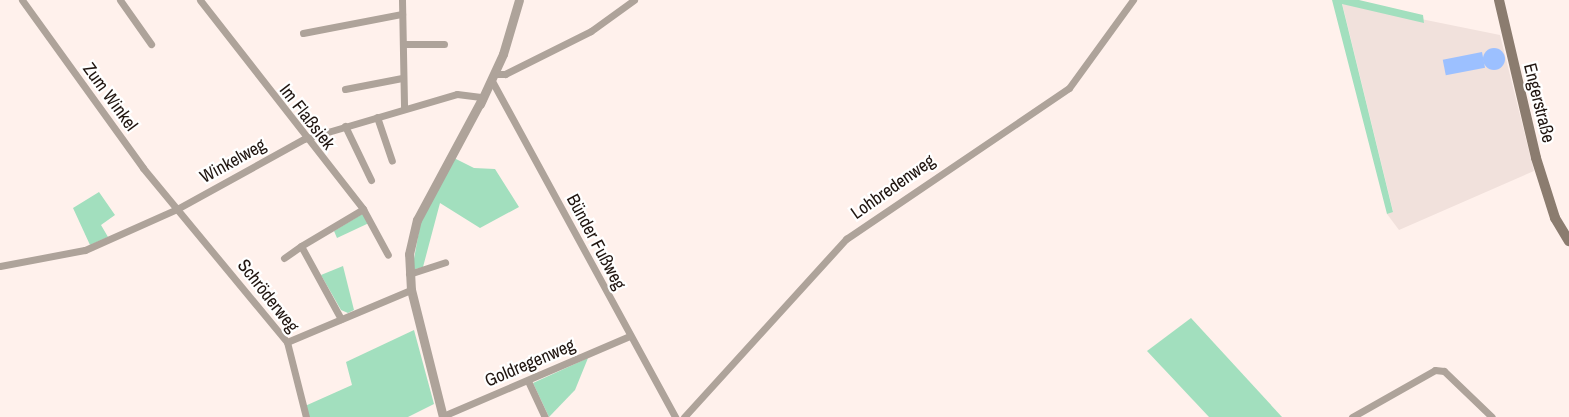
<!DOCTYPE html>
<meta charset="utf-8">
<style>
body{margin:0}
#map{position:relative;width:1569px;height:417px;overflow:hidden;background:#fff1ec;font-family:"Archivo Narrow",sans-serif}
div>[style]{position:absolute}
.built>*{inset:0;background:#f1e1dc}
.green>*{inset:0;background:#a2dfbe}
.water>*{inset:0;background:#9cc0ff;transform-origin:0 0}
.round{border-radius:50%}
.minor>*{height:7px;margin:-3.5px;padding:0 3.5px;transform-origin:3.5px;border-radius:3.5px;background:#aea39a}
.tertiary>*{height:9px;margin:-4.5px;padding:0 4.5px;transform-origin:4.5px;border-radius:4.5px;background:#aea39a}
.secondary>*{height:10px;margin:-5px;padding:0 5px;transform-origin:5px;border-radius:5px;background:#8b7c6f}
span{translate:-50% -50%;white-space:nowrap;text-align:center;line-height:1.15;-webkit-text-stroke:4.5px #fff;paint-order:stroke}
.street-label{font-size:18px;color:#201510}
</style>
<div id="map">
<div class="built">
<div style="clip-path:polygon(1342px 3px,1500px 35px,1534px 171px,1399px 230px,1387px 214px,1393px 211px)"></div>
</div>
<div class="green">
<div style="clip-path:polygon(1332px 0,1359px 0,1423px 15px,1424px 23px,1342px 4px,1393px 212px,1387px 214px)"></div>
<div style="clip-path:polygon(454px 158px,474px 168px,495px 169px,519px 207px,480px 228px,440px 203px,423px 267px,412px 270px,421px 220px)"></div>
<div style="clip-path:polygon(99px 192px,115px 215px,101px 225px,108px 237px,90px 245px,73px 208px)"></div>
<div style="clip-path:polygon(364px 213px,369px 223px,337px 238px,334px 231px)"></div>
<div style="clip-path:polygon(343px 266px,354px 310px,348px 313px,341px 310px,321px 275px)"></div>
<div style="clip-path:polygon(1191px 318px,1282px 417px,1209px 417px,1147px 351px)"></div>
<div style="clip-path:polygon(414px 330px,434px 404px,408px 417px,308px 417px,305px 406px,352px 385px,346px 362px)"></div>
<div style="clip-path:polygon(588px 358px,575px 390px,549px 417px,533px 383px)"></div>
</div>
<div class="water">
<div class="round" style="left:1483px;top:48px;width:22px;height:22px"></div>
<div style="left:1482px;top:52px;width:16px;height:40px;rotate:79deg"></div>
</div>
<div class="minor">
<div style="left:22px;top:0;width:207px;rotate:54.2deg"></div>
<div style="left:143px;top:168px;width:226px;rotate:50.4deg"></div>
<div style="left:287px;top:342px;width:77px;rotate:75.8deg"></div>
<div style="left:120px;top:0;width:54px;rotate:54.8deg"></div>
<div style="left:200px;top:0;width:265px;rotate:52deg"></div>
<div style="left:363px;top:209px;width:52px;rotate:61.5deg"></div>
<div style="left:402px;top:0;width:109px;rotate:88.9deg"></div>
<div style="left:303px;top:33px;width:101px;rotate:-10.9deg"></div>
<div style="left:403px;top:44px;width:41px"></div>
<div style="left:495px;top:74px;width:10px"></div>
<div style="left:505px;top:74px;width:96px;rotate:-26.6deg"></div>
<div style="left:591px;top:31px;width:53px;rotate:-35.8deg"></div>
<div style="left:492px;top:81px;width:383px;rotate:61.4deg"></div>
<div style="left:345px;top:89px;width:58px;rotate:-10.9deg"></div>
<div style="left:377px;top:117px;width:46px;rotate:71.2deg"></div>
<div style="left:345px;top:126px;width:60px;rotate:64.3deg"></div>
<div style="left:284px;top:258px;width:21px;rotate:-35deg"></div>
<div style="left:0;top:266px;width:86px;rotate:-10.7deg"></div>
<div style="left:85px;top:250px;width:101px;rotate:-24deg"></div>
<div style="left:177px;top:209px;width:145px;rotate:-28.9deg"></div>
<div style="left:304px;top:139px;width:159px;rotate:-16.4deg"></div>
<div style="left:457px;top:94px;width:26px;rotate:7deg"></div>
<div style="left:409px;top:274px;width:38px;rotate:-18deg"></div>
<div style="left:341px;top:319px;width:83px;rotate:-118.7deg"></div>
<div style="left:301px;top:246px;width:72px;rotate:-30.8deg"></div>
<div style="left:287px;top:342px;width:134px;rotate:-22.8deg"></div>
<div style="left:528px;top:381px;width:40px;rotate:65deg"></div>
<div style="left:443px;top:416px;width:203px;rotate:-23.2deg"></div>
<div style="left:684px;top:417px;width:241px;rotate:-47.7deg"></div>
<div style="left:846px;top:239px;width:269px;rotate:-34.1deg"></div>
<div style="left:1069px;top:88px;width:109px;rotate:-54deg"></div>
<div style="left:1352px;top:417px;width:95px;rotate:-29.5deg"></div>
<div style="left:1435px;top:370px;width:9px;rotate:6deg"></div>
<div style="left:1444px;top:371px;width:66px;rotate:43.8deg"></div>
</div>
<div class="tertiary">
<div style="left:480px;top:104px;width:55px;rotate:-65.3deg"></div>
<div style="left:503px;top:54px;width:56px;rotate:-73.5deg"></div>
<div style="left:443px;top:417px;width:131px;rotate:-104.1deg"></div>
<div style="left:411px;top:290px;width:36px;rotate:-93deg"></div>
<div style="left:409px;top:254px;width:35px;rotate:-77deg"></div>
<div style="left:417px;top:220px;width:137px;rotate:-61.8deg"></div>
</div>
<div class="secondary">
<div style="left:1499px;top:0;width:162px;rotate:76.8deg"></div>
<div style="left:1536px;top:158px;width:63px;rotate:72.4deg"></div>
<div style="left:1555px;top:218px;width:27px;rotate:59deg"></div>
</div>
<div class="street-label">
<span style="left:110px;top:97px;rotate:54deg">Zum Winkel</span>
<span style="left:1539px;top:103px;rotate:76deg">Engerstraße</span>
<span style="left:307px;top:117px;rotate:52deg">Im Flaßsiek</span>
<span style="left:233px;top:161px;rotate:-29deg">Winkelweg</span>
<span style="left:893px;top:187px;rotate:-35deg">Lohbredenweg</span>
<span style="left:596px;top:242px;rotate:62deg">Bünder Fußweg</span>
<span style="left:268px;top:296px;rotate:52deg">Schröderweg</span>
<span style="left:530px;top:363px;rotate:-23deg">Goldregenweg</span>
</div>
</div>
